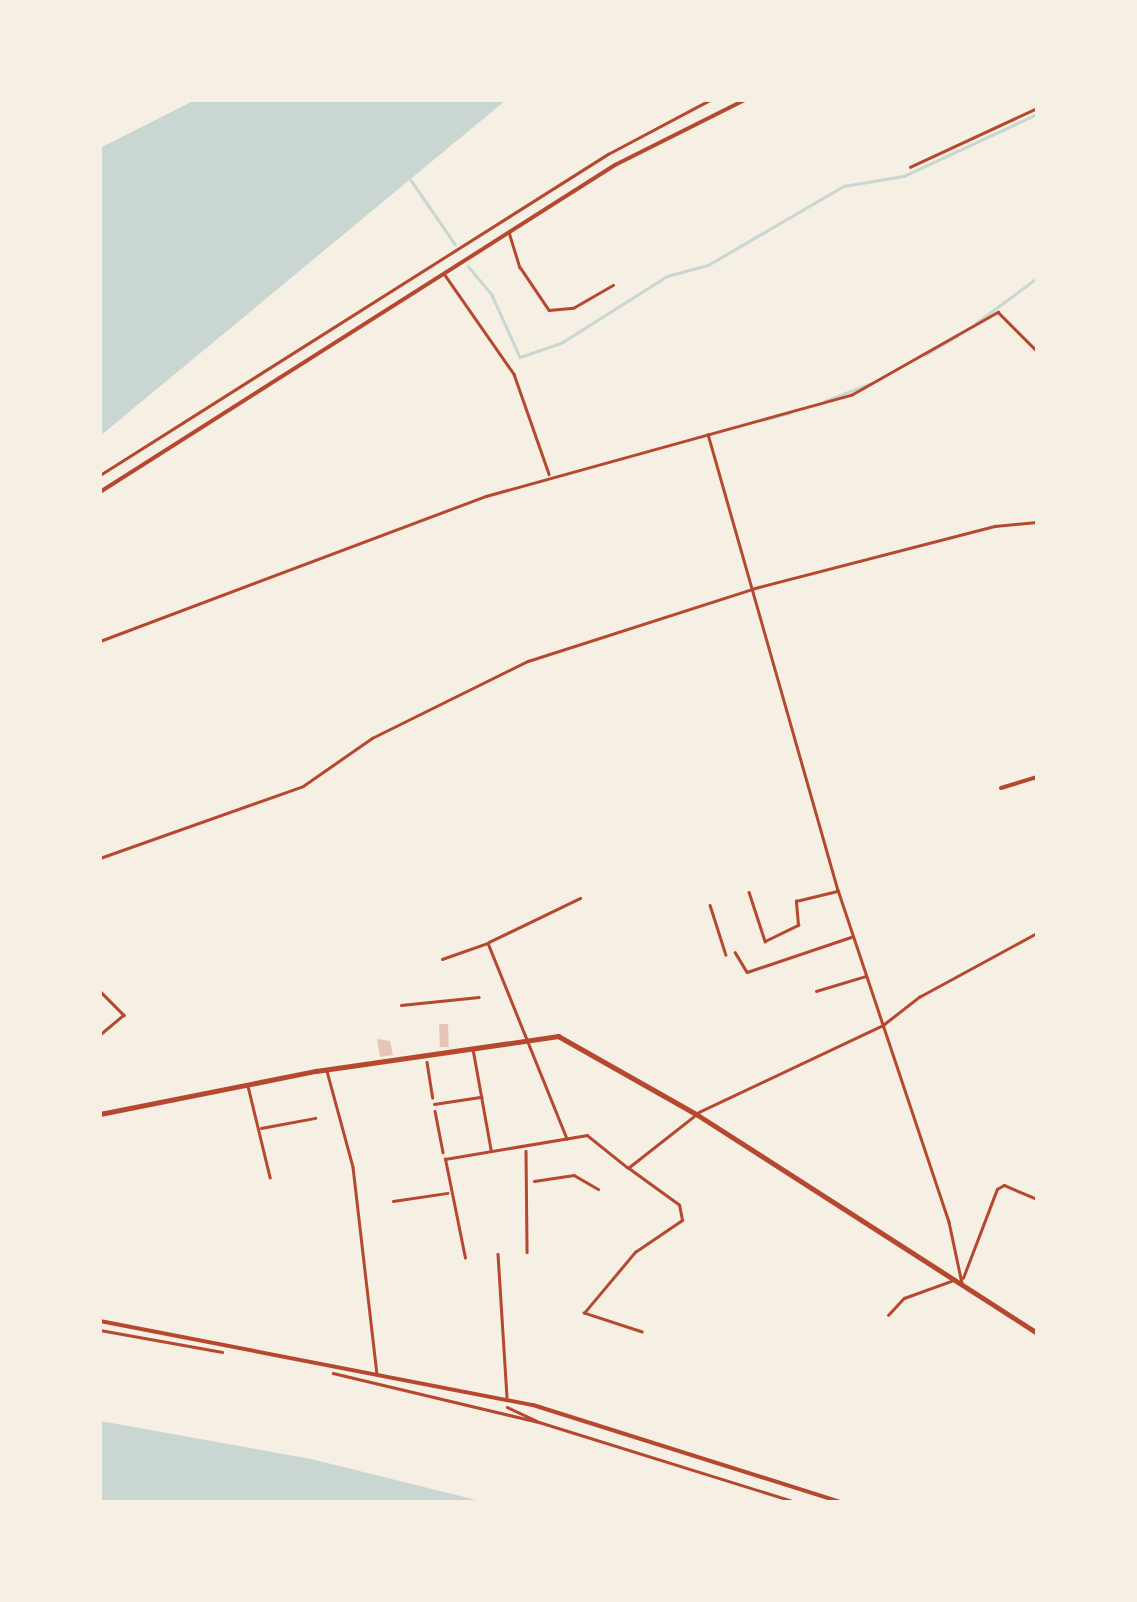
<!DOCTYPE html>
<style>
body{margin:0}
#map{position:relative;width:1137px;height:1602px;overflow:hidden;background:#f6efe4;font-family:"Nunito Sans",sans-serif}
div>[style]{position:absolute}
.water>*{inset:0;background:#c9d6d2}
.stream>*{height:2.5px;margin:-1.25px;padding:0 1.25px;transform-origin:1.25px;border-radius:1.25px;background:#c9d6d2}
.building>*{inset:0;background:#e6c5b7;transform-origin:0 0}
.path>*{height:2.5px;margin:-1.25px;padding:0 1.25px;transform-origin:1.25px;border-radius:1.25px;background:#b5482f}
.service>*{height:2.5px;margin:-1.25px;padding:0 1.25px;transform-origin:1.25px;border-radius:1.25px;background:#b5482f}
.minor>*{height:4px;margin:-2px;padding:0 2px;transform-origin:2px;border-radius:2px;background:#b5482f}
.tertiary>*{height:5px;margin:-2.5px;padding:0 2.5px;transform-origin:2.5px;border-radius:2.5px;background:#b5482f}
span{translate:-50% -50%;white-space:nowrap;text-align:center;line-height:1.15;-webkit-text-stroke:10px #f6efe4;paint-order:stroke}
.frame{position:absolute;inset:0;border:102px solid #f6efe4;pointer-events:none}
</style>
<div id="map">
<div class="water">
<div style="clip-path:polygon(195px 100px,506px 100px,100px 436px,100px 148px)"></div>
<div style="clip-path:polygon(100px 1421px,311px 1459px,484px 1502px,100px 1502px)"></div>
</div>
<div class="stream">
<div style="left:411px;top:180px;width:78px;rotate:55.5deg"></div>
<div style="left:468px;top:266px;width:38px;rotate:50deg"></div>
<div style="left:492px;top:295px;width:68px;rotate:65.7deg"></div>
<div style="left:520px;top:357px;width:43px;rotate:-18.9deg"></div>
<div style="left:561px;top:343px;width:125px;rotate:-32.3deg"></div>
<div style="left:667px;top:276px;width:42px;rotate:-15deg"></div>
<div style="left:708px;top:265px;width:157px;rotate:-30.2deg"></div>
<div style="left:844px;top:186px;width:61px;rotate:-9.5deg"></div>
<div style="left:904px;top:176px;width:147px;rotate:-25deg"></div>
<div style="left:976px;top:323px;width:76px;rotate:-36.4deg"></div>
<div style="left:925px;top:355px;width:37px;rotate:-31deg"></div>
<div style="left:825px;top:401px;width:47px;rotate:-21.1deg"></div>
<div style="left:763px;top:420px;width:28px;rotate:-15deg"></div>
</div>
<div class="building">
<div style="left:448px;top:1024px;width:23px;height:9px;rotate:88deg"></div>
<div style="clip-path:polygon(377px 1039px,390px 1041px,393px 1055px,380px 1057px)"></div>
</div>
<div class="path">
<div style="left:100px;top:475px;width:601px;rotate:-32.29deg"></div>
<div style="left:608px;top:154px;width:115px;rotate:-27.9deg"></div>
<div style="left:427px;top:1062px;width:36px;rotate:81deg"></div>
<div style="left:435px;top:1111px;width:42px;rotate:79deg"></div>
<div style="left:100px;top:1330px;width:124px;rotate:10.2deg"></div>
<div style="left:333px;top:1373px;width:212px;rotate:13.4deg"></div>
<div style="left:539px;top:1422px;width:269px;rotate:17.3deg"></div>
<div style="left:507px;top:1407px;width:33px;rotate:25deg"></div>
</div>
<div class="service">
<div style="left:910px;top:167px;width:140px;rotate:-24.9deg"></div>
<div style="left:509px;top:232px;width:37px;rotate:73deg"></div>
<div style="left:520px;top:267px;width:52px;rotate:56deg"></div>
<div style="left:549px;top:310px;width:24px;rotate:-5deg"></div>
<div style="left:573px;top:308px;width:46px;rotate:-29.9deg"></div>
<div style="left:445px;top:275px;width:121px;rotate:55.1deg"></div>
<div style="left:514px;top:374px;width:106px;rotate:70.7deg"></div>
<div style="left:708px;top:434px;width:474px;rotate:74.1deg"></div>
<div style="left:838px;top:890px;width:350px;rotate:71.5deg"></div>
<div style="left:949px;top:1222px;width:62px;rotate:78deg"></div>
<div style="left:100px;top:641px;width:412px;rotate:-20.6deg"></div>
<div style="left:486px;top:496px;width:379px;rotate:-15.5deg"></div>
<div style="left:851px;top:395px;width:169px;rotate:-29.5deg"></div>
<div style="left:998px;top:312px;width:55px;rotate:45deg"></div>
<div style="left:100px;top:858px;width:215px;rotate:-19.5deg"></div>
<div style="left:303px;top:786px;width:84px;rotate:-34.8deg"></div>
<div style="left:372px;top:738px;width:174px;rotate:-26.3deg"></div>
<div style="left:528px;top:661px;width:238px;rotate:-17.8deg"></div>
<div style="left:755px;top:588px;width:248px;rotate:-14.5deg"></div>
<div style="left:995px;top:526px;width:42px;rotate:-5.4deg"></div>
<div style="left:749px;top:892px;width:52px;rotate:71.9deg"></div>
<div style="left:765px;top:941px;width:37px;rotate:-26deg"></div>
<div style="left:798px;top:925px;width:24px;rotate:-95deg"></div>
<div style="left:796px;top:901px;width:42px;rotate:-13.7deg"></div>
<div style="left:710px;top:905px;width:52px;rotate:72.3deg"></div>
<div style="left:489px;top:942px;width:101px;rotate:-25.8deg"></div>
<div style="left:735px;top:952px;width:23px;rotate:59deg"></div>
<div style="left:747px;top:972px;width:110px;rotate:-18.6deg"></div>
<div style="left:442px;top:959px;width:49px;rotate:-19.2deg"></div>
<div style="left:488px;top:943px;width:211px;rotate:68deg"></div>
<div style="left:100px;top:991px;width:34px;rotate:45deg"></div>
<div style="left:124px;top:1015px;width:31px;rotate:140deg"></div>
<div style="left:816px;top:991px;width:52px;rotate:-16.7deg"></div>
<div style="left:401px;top:1005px;width:78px;rotate:-5.9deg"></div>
<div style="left:473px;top:1049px;width:102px;rotate:79.8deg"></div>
<div style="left:327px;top:1071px;width:99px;rotate:74.8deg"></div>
<div style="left:353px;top:1167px;width:207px;rotate:83.4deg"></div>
<div style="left:248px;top:1086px;width:94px;rotate:76.4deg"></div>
<div style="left:434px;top:1104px;width:48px;rotate:-8.5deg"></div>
<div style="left:699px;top:1112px;width:204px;rotate:-25.3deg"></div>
<div style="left:883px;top:1025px;width:46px;rotate:-37.9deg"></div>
<div style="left:919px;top:997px;width:134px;rotate:-28.5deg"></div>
<div style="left:261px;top:1128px;width:55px;rotate:-10.5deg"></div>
<div style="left:526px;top:1151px;width:101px;rotate:89.4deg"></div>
<div style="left:534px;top:1181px;width:40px;rotate:-8.5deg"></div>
<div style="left:574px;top:1175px;width:28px;rotate:30deg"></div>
<div style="left:393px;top:1201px;width:55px;rotate:-8.4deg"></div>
<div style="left:498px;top:1254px;width:143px;rotate:86.4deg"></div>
<div style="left:465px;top:1258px;width:101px;rotate:-101.4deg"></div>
<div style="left:445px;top:1159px;width:144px;rotate:-9.6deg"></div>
<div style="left:587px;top:1135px;width:51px;rotate:38.7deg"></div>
<div style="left:963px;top:1278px;width:95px;rotate:-69.1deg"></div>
<div style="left:997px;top:1189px;width:8px;rotate:-30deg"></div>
<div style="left:1004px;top:1185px;width:36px;rotate:23deg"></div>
<div style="left:888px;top:1315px;width:23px;rotate:-47deg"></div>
<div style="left:904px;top:1298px;width:50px;rotate:-19.9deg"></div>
<div style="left:642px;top:1332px;width:61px;rotate:-161.9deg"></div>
<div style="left:584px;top:1313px;width:80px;rotate:-50.1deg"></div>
<div style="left:635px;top:1252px;width:57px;rotate:-34.2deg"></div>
<div style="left:682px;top:1220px;width:15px;rotate:-101deg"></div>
<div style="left:679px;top:1205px;width:63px;rotate:-144deg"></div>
<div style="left:628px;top:1168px;width:83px;rotate:-38.1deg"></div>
</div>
<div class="minor">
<div style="left:100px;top:492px;width:610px;rotate:-32.41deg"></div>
<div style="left:615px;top:165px;width:145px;rotate:-26.6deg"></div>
<div style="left:1001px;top:788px;width:38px;rotate:-17deg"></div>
<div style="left:100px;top:1321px;width:441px;rotate:11deg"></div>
<div style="left:533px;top:1405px;width:322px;rotate:17.5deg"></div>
</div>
<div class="tertiary">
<div style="left:100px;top:1114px;width:220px;rotate:-11.3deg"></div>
<div style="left:316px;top:1071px;width:245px;rotate:-8.2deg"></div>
<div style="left:558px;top:1036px;width:159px;rotate:29.5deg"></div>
<div style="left:696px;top:1114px;width:405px;rotate:32.7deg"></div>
</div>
<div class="frame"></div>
</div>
